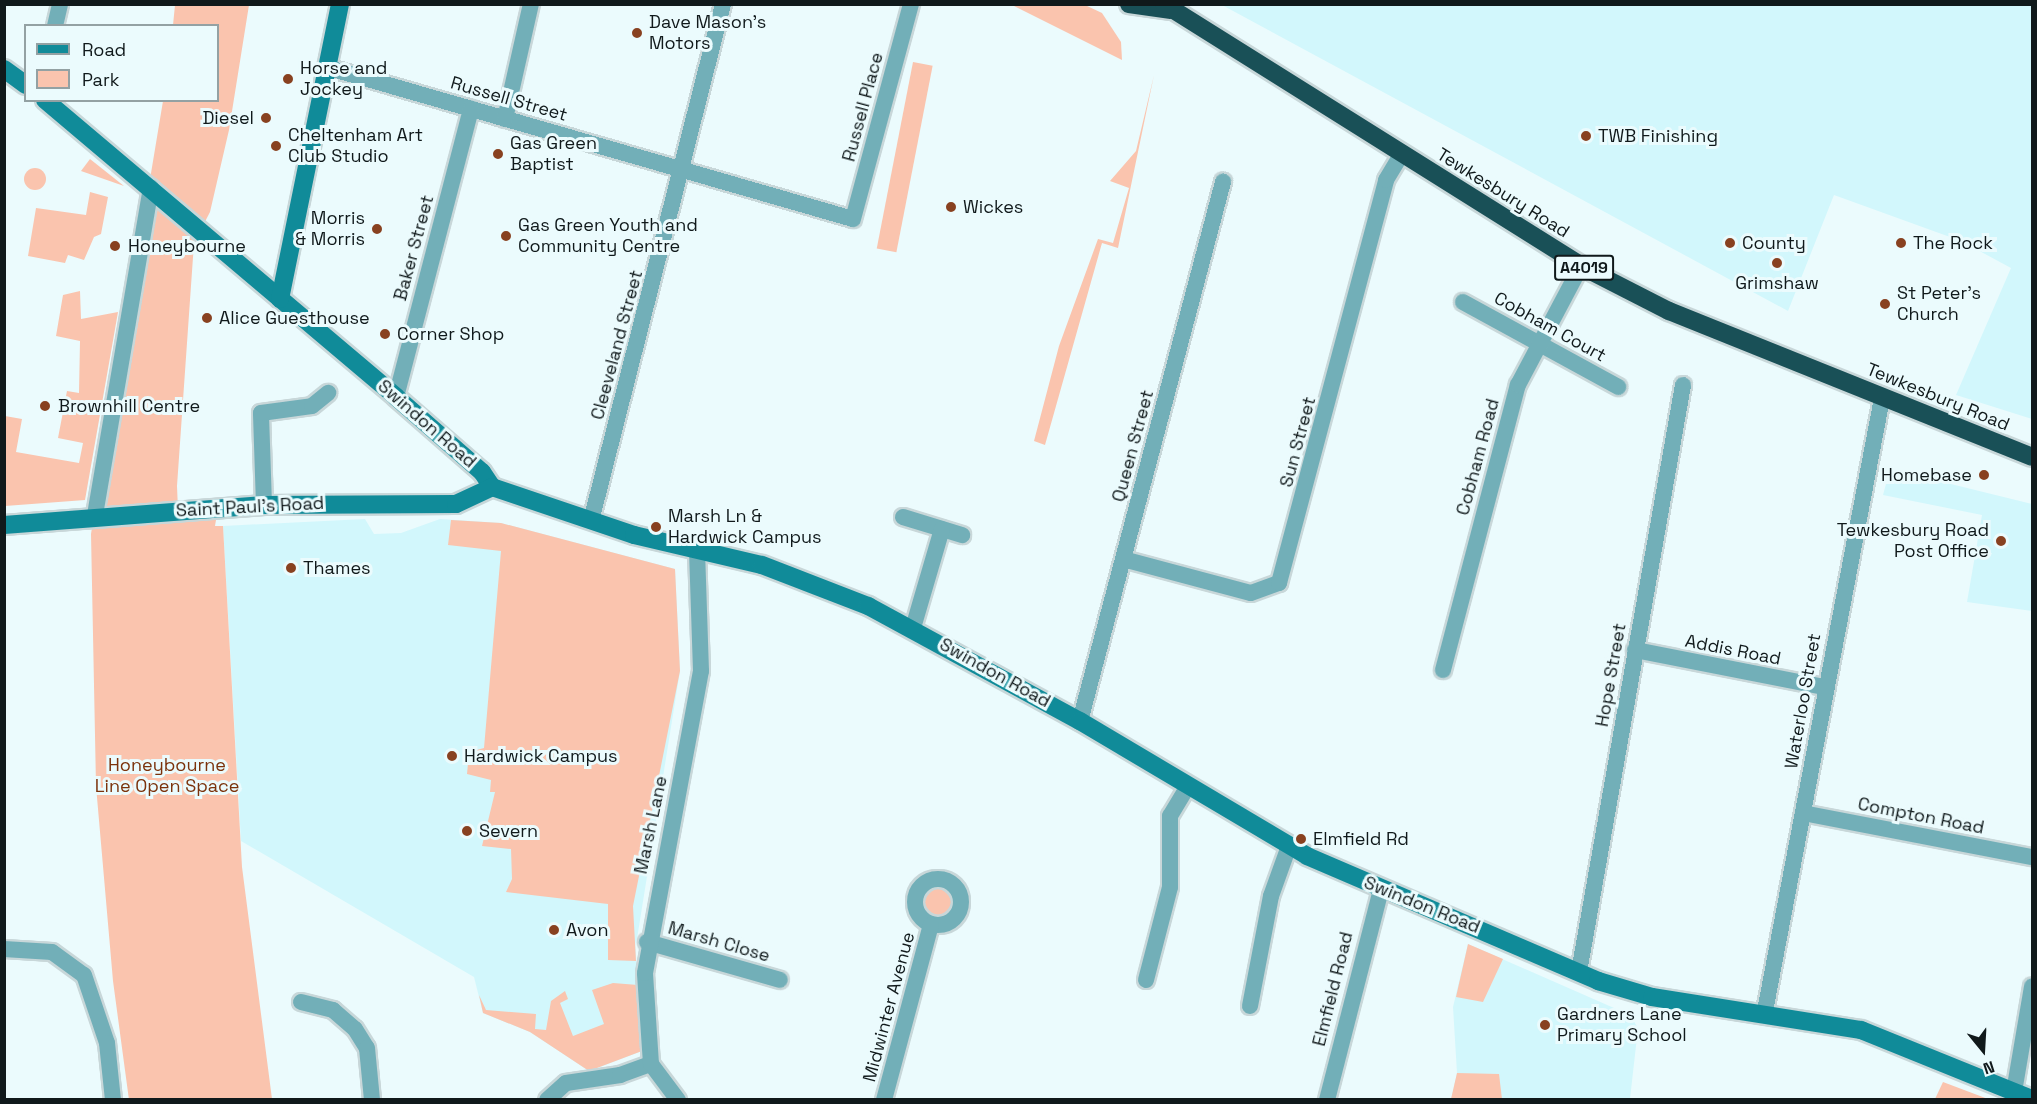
<!DOCTYPE html>
<style>
body{margin:0}
#map{position:relative;width:2037px;height:1104px;overflow:hidden;background:#ebfbfd;font-family:"Space Grotesk",sans-serif}
div>[style]{position:absolute}
.built>*{inset:0;background:#d2f7fc}
.green>*{inset:0;background:#fac4ae;transform-origin:0 0}
.round{border-radius:50%}
.roads{filter:drop-shadow(2px 0 #c8d7d9) drop-shadow(-2px 0 #c8d7d9) drop-shadow(0 2px #c8d7d9) drop-shadow(0 -2px #c8d7d9)}
.street>*{height:16px;margin:-8px;padding:0 8px;transform-origin:8px;border-radius:8px;background:#72afb8}
.street>.ring{margin:-8px;padding:0;box-sizing:content-box;background:none;border:16px solid #72afb8;border-radius:50%}
.secondary>*{height:18px;margin:-9px;padding:0 9px;transform-origin:9px;border-radius:9px;background:#108b99}
.highway>*{height:18px;margin:-9px;padding:0 9px;transform-origin:9px;border-radius:9px;background:#195057}
.dots>*{width:16px;height:16px;translate:-50% -50%;box-sizing:border-box;border:3px solid #ebfbfd;border-radius:50%}
span{translate:-50% -50%;white-space:nowrap;text-align:center;line-height:1.15;-webkit-text-stroke:6px #ebfbfd;paint-order:stroke}
.shield-label span{padding:2px 4px;background:#ebfbfd;border:2px solid;border-radius:4px;-webkit-text-stroke-width:0}
.shield-label{font-size:16px;color:#10191b;font-weight:700}
.poi-label{font-size:18px;color:#10191b}
.left{translate:0 -50%;text-align:left}
.right{translate:-100% -50%;text-align:right}
.street-label{font-size:18px;color:#10191b}
.park-label{font-size:18px;color:#7b320b}
.frame{position:absolute;inset:0;border:6px solid #10191b;pointer-events:none}
.legend{position:absolute;left:24px;top:24px;width:195px;height:78px;box-sizing:border-box;background:#ebfbfd;border:2px solid #93a1a3;margin:0;padding:8px 10px;list-style:none;font-size:18px;color:#10191b}
.legend li{display:flex;align-items:center;gap:12px;height:30px}
.legend b{width:30px;border:2px solid #93a1a3}
.north{position:absolute;left:1953px;top:1020px;width:60px;height:60px;-webkit-text-stroke:4px #ebfbfd;paint-order:stroke;rotate:162deg;font-size:16px;font-weight:700;line-height:24px;text-align:center;color:#10191b}
.north::after{content:'';display:block;margin:auto;width:21px;height:27px;background:#10191b;clip-path:polygon(50% 0,100% 100%,50% 72%,0 100%)}
</style>
<div id="map">
<div class="built">
<div style="clip-path:polygon(1222px 5px,2032px 5px,2032px 419px,1956px 395px,2011px 268px,1961px 241px,1834px 195px,1788px 311px)"></div>
<div style="clip-path:polygon(1890px 469px,2032px 504px,2032px 611px,1967px 602px,1982px 515px,1883px 495px)"></div>
<div style="clip-path:polygon(365px 519px,374px 534px,401px 533px,440px 519px,501px 523px,675px 569px,680px 671px,636px 945px,635px 940px,642px 1051px,589px 1071px,530px 1032px,483px 1013px,474px 977px,241px 841px,223px 526px)"></div>
<div style="clip-path:polygon(1468px 944px,1630px 1015px,1638px 1028px,1630px 1099px,1451px 1100px,1457px 1073px,1453px 1007px)"></div>
</div>
<div class="green">
<div style="clip-path:polygon(175px 5px,249px 5px,229px 130px,210px 212px,194px 243px,177px 486px,178px 510px,218px 508px,215px 526px,223px 526px,242px 867px,272px 1099px,129px 1100px,113px 981px,96px 786px,91px 534px,163px 101px,218px 100px,218px 26px,173px 25px)"></div>
<div style="clip-path:polygon(1012px 5px,1085px 5px,1102px 13px,1121px 42px,1122px 60px)"></div>
<div style="left:913px;top:62px;width:20px;height:190px;rotate:11deg"></div>
<div style="clip-path:polygon(1154px 75px,1118px 248px,1102px 243px,1045px 445px,1034px 441px,1059px 346px,1098px 239px,1113px 243px,1129px 188px,1110px 181px,1136px 151px)"></div>
<div style="clip-path:polygon(90px 159px,124px 186px,81px 171px)"></div>
<div class="round" style="left:24px;top:168px;width:22px;height:22px"></div>
<div style="clip-path:polygon(90px 192px,108px 197px,101px 234px,94px 237px,84px 260px,68px 255px,65px 263px,28px 256px,36px 208px,86px 215px)"></div>
<div style="clip-path:polygon(80px 291px,81px 319px,118px 312px,85px 500px,5px 506px,5px 416px,22px 419px,16px 452px,79px 463px,83px 443px,58px 438px,67px 391px,79px 393px,80px 341px,56px 336px,63px 295px)"></div>
<div style="clip-path:polygon(451px 520px,501px 523px,675px 569px,680px 671px,633px 906px,636px 961px,608px 960px,608px 904px,506px 892px,512px 879px,511px 849px,482px 846px,495px 792px,490px 792px,491px 780px,467px 774px,469px 752px,484px 748px,501px 551px,448px 545px)"></div>
<div class="round" style="left:917px;top:881px;width:42px;height:42px"></div>
<div style="clip-path:polygon(1468px 944px,1503px 959px,1483px 1002px,1456px 997px)"></div>
<div style="clip-path:polygon(613px 983px,638px 985px,642px 1051px,589px 1071px,530px 1032px,483px 1013px,479px 995px,486px 1010px,536px 1014px,535px 1029px,546px 1030px,551px 1001px,565px 991px,568px 999px,560px 1003px,573px 1036px,604px 1024px,592px 990px)"></div>
<div style="clip-path:polygon(1457px 1073px,1499px 1074px,1502px 1099px,1451px 1099px)"></div>
<div style="clip-path:polygon(1943px 1082px,1988px 1099px,1935px 1099px)"></div>
</div>
<div class="roads">
<div class="street">
<div style="left:55px;top:26px;width:23px;rotate:-77deg"></div>
<div style="left:326px;top:67px;width:548px;rotate:16.09deg"></div>
<div style="left:853px;top:219px;width:223px;rotate:-74.9deg"></div>
<div style="left:505px;top:119px;width:118px;rotate:-77.3deg"></div>
<div style="left:1463px;top:302px;width:177px;rotate:28.7deg"></div>
<div style="left:396px;top:397px;width:298px;rotate:-75.4deg"></div>
<div style="left:264px;top:505px;width:92px;rotate:-91.9deg"></div>
<div style="left:261px;top:413px;width:51px;rotate:-7.8deg"></div>
<div style="left:312px;top:406px;width:21px;rotate:-39deg"></div>
<div style="left:95px;top:515px;width:332px;rotate:-80.3deg"></div>
<div style="left:903px;top:517px;width:62px;rotate:17deg"></div>
<div style="left:591px;top:521px;width:534px;rotate:-75.68deg"></div>
<div style="left:1123px;top:559px;width:132px;rotate:14.9deg"></div>
<div style="left:1251px;top:593px;width:30px;rotate:-20deg"></div>
<div style="left:1279px;top:583px;width:417px;rotate:-75.1deg"></div>
<div style="left:1386px;top:180px;width:29px;rotate:-59deg"></div>
<div style="left:913px;top:628px;width:103px;rotate:-73.7deg"></div>
<div style="left:1635px;top:650px;width:193px;rotate:11.1deg"></div>
<div style="left:1443px;top:670px;width:295px;rotate:-75.3deg"></div>
<div style="left:1518px;top:385px;width:135px;rotate:-62.1deg"></div>
<div style="left:1080px;top:721px;width:558px;rotate:-75.14deg"></div>
<div style="left:1803px;top:813px;width:233px;rotate:10.9deg"></div>
<div class="ring" style="left:915px;top:879px;width:30px;height:30px"></div>
<div style="left:647px;top:942px;width:138px;rotate:15.9deg"></div>
<div style="left:4px;top:949px;width:48px;rotate:3.6deg"></div>
<div style="left:52px;top:952px;width:39px;rotate:36deg"></div>
<div style="left:84px;top:975px;width:72px;rotate:71.3deg"></div>
<div style="left:107px;top:1043px;width:57px;rotate:84deg"></div>
<div style="left:1579px;top:972px;width:596px;rotate:-79.95deg"></div>
<div style="left:1146px;top:980px;width:96px;rotate:-75.5deg"></div>
<div style="left:1170px;top:887px;width:71px;rotate:-90deg"></div>
<div style="left:1170px;top:816px;width:35px;rotate:-59deg"></div>
<div style="left:301px;top:1002px;width:33px;rotate:14deg"></div>
<div style="left:333px;top:1010px;width:29px;rotate:41deg"></div>
<div style="left:355px;top:1029px;width:22px;rotate:58deg"></div>
<div style="left:367px;top:1048px;width:52px;rotate:84.5deg"></div>
<div style="left:1250px;top:1006px;width:112px;rotate:-79.2deg"></div>
<div style="left:1271px;top:896px;width:53px;rotate:-70.2deg"></div>
<div style="left:1765px;top:1011px;width:624px;rotate:-79.19deg"></div>
<div style="left:2014px;top:1092px;width:107px;rotate:-80.3deg"></div>
<div style="left:547px;top:1100px;width:25px;rotate:-42deg"></div>
<div style="left:566px;top:1083px;width:55px;rotate:-8.4deg"></div>
<div style="left:620px;top:1075px;width:33px;rotate:-20deg"></div>
<div style="left:678px;top:1100px;width:45px;rotate:-126.9deg"></div>
<div style="left:651px;top:1064px;width:91px;rotate:-93.8deg"></div>
<div style="left:645px;top:973px;width:307px;rotate:-79.5deg"></div>
<div style="left:701px;top:671px;width:122px;rotate:-91.9deg"></div>
<div style="left:884px;top:1100px;width:181px;rotate:-75deg"></div>
<div style="left:1327px;top:1100px;width:218px;rotate:-75.6deg"></div>
</div>
<div class="secondary">
<div style="left:4px;top:69px;width:27px;rotate:36deg"></div>
<div style="left:45px;top:100px;width:460px;rotate:40.2deg"></div>
<div style="left:396px;top:397px;width:114px;rotate:41.1deg"></div>
<div style="left:482px;top:472px;width:18px;rotate:56deg"></div>
<div style="left:492px;top:487px;width:150px;rotate:18.7deg"></div>
<div style="left:634px;top:535px;width:131px;rotate:13.2deg"></div>
<div style="left:762px;top:565px;width:114px;rotate:21.1deg"></div>
<div style="left:868px;top:606px;width:241px;rotate:28.5deg"></div>
<div style="left:1080px;top:721px;width:264px;rotate:30.7deg"></div>
<div style="left:1307px;top:856px;width:317px;rotate:23.2deg"></div>
<div style="left:1598px;top:981px;width:56px;rotate:16.5deg"></div>
<div style="left:1652px;top:997px;width:212px;rotate:9deg"></div>
<div style="left:1861px;top:1030px;width:184px;rotate:22deg"></div>
<div style="left:280px;top:299px;width:301px;rotate:-78.5deg"></div>
<div style="left:4px;top:525px;width:261px;rotate:-4.4deg"></div>
<div style="left:264px;top:505px;width:192px;rotate:-0.3deg"></div>
<div style="left:456px;top:504px;width:40px;rotate:-25deg"></div>
</div>
<div class="highway">
<div style="left:1129px;top:4px;width:41px;rotate:8.3deg"></div>
<div style="left:1164px;top:4px;width:492px;rotate:32.1deg"></div>
<div style="left:1581px;top:266px;width:99px;rotate:27.1deg"></div>
<div style="left:1669px;top:311px;width:391px;rotate:21.9deg"></div>
</div>
</div>
<div class="dots">
<div style="left:637px;top:33px;background:#884120"></div>
<div style="left:288px;top:79px;background:#884120"></div>
<div style="left:266px;top:118px;background:#884120"></div>
<div style="left:1586px;top:136px;background:#884120"></div>
<div style="left:276px;top:146px;background:#884120"></div>
<div style="left:498px;top:154px;background:#884120"></div>
<div style="left:951px;top:207px;background:#884120"></div>
<div style="left:377px;top:229px;background:#884120"></div>
<div style="left:506px;top:236px;background:#884120"></div>
<div style="left:1730px;top:243px;background:#884120"></div>
<div style="left:1901px;top:243px;background:#884120"></div>
<div style="left:115px;top:246px;background:#884120"></div>
<div style="left:1777px;top:263px;background:#884120"></div>
<div style="left:1885px;top:304px;background:#884120"></div>
<div style="left:207px;top:318px;background:#884120"></div>
<div style="left:385px;top:334px;background:#884120"></div>
<div style="left:45px;top:406px;background:#884120"></div>
<div style="left:1984px;top:475px;background:#884120"></div>
<div style="left:656px;top:527px;background:#884120"></div>
<div style="left:2001px;top:541px;background:#884120"></div>
<div style="left:291px;top:568px;background:#884120"></div>
<div style="left:452px;top:756px;background:#884120"></div>
<div style="left:467px;top:831px;background:#884120"></div>
<div style="left:1301px;top:839px;background:#884120"></div>
<div style="left:554px;top:930px;background:#884120"></div>
<div style="left:1545px;top:1025px;background:#884120"></div>
</div>
<div class="shield-label">
<span style="left:1584px;top:268px">A4019</span>
</div>
<div class="poi-label">
<span class="left" style="left:649px;top:33px">Dave Mason's<br>Motors</span>
<span class="left" style="left:300px;top:79px">Horse and<br>Jockey</span>
<span class="right" style="left:254px;top:118px">Diesel</span>
<span class="left" style="left:288px;top:146px">Cheltenham Art<br>Club Studio</span>
<span class="left" style="left:1598px;top:136px">TWB Finishing</span>
<span class="left" style="left:510px;top:154px">Gas Green<br>Baptist</span>
<span class="left" style="left:963px;top:207px">Wickes</span>
<span class="right" style="left:365px;top:229px">Morris<br>&amp; Morris</span>
<span class="left" style="left:518px;top:236px">Gas Green Youth and<br>Community Centre</span>
<span class="left" style="left:1742px;top:243px">County</span>
<span class="left" style="left:1913px;top:243px">The Rock</span>
<span class="left" style="left:128px;top:246px">Honeybourne</span>
<span style="left:1777px;top:283px">Grimshaw</span>
<span class="left" style="left:1897px;top:304px">St Peter's<br>Church</span>
<span class="left" style="left:219px;top:318px">Alice Guesthouse</span>
<span class="left" style="left:397px;top:334px">Corner Shop</span>
<span class="left" style="left:58px;top:406px">Brownhill Centre</span>
<span class="right" style="left:1972px;top:475px">Homebase</span>
<span class="left" style="left:668px;top:527px">Marsh Ln &amp;<br>Hardwick Campus</span>
<span class="right" style="left:1989px;top:541px">Tewkesbury Road<br>Post Office</span>
<span class="left" style="left:303px;top:568px">Thames</span>
<span class="left" style="left:464px;top:756px">Hardwick Campus</span>
<span class="left" style="left:479px;top:831px">Severn</span>
<span class="left" style="left:1313px;top:839px">Elmfield Rd</span>
<span class="left" style="left:566px;top:930px">Avon</span>
<span class="left" style="left:1557px;top:1025px">Gardners Lane<br>Primary School</span>
</div>
<div class="street-label">
<span style="left:509px;top:99px;rotate:16deg">Russell Street</span>
<span style="left:863px;top:107px;rotate:-75deg">Russell Place</span>
<span style="left:1503px;top:193px;rotate:32deg">Tewkesbury Road</span>
<span style="left:414px;top:248px;rotate:-75deg">Baker Street</span>
<span style="left:1550px;top:327px;rotate:29deg">Cobham Court</span>
<span style="left:617px;top:345px;rotate:-75deg">Cleeveland Street</span>
<span style="left:1938px;top:397px;rotate:22deg">Tewkesbury Road</span>
<span style="left:427px;top:424px;rotate:41deg">Swindon Road</span>
<span style="left:1298px;top:442px;rotate:-75deg">Sun Street</span>
<span style="left:1133px;top:446px;rotate:-75deg">Queen Street</span>
<span style="left:1478px;top:457px;rotate:-75deg">Cobham Road</span>
<span style="left:250px;top:507px;rotate:-3deg">Saint Paul's Road</span>
<span style="left:1733px;top:650px;rotate:11deg">Addis Road</span>
<span style="left:995px;top:673px;rotate:29deg">Swindon Road</span>
<span style="left:1611px;top:675px;rotate:-80deg">Hope Street</span>
<span style="left:1803px;top:701px;rotate:-80deg">Waterloo Street</span>
<span style="left:1921px;top:816px;rotate:11deg">Compton Road</span>
<span style="left:651px;top:825px;rotate:-78deg">Marsh Lane</span>
<span style="left:1422px;top:905px;rotate:22deg">Swindon Road</span>
<span style="left:719px;top:942px;rotate:16deg">Marsh Close</span>
<span style="left:1333px;top:989px;rotate:-76deg">Elmfield Road</span>
<span style="left:889px;top:1007px;rotate:-75deg">Midwinter Avenue</span>
</div>
<div class="park-label">
<span style="left:167px;top:776px">Honeybourne<br>Line Open Space</span>
</div>
<div class="frame"></div>
<ul class="legend">
<li><b style="height:8px;background:#108b99"></b>Road</li>
<li><b style="height:16px;background:#fac4ae"></b>Park</li>
</ul>
<div class="north">N</div>
</div>
